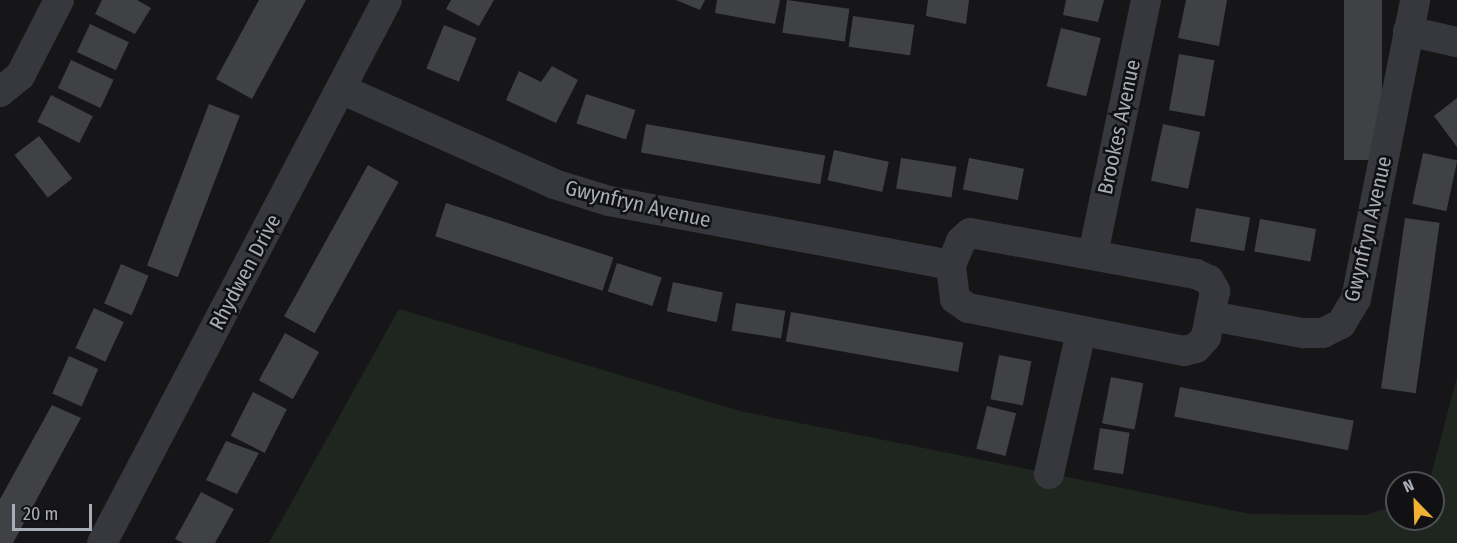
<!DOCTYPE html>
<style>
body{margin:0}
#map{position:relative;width:1457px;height:543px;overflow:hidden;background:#161618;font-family:"Fira Sans Condensed",sans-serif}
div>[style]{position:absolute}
.green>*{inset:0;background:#1e261f}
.building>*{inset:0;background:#404145;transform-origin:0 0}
.street>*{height:30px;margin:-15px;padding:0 15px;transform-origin:15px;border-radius:15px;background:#37383d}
span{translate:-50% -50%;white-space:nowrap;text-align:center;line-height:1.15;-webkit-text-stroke:5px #111113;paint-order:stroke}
.street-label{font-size:21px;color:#a8adb8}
.north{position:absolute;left:1385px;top:471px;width:60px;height:60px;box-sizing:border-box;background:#111113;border:2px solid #4d4f55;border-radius:50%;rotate:337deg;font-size:16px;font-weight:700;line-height:24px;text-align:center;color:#a8adb8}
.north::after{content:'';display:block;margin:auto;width:21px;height:27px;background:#f2b134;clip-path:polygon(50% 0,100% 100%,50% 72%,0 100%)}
.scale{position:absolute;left:12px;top:504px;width:80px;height:27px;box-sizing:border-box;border:3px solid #a8adb8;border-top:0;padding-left:8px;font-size:18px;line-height:21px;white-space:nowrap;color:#a8adb8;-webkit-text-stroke:4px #111113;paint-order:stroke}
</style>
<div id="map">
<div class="green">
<div style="clip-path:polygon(399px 309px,740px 411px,1251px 514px,1366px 515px,1397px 505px,1397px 519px,1433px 519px,1433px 483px,1429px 483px,1457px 377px,1457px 543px,269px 543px)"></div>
</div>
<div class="building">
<div style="clip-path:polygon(102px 0,137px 0,151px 8px,135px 34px,95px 14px)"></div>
<div style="clip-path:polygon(259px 0,306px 0,252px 99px,216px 79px)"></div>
<div style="clip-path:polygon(451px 0,494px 0,479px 26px,446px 9px)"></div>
<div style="clip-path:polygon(676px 0,705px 0,700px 10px)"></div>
<div style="clip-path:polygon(717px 0,780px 0,775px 24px,715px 13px)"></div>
<div style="left:787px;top:0;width:63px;height:33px;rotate:8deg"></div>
<div style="clip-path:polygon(928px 0,969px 0,966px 24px,926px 16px)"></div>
<div style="clip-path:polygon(1066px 0,1104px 0,1098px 22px,1063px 15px)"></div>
<div style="clip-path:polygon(1186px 0,1227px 0,1219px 46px,1178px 38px)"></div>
<div style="left:1344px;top:0;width:38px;height:160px"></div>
<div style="left:853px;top:16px;width:62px;height:31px;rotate:8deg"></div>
<div style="left:90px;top:24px;width:43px;height:31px;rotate:25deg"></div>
<div style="left:444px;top:25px;width:35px;height:47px;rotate:22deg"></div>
<div style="left:1061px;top:28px;width:41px;height:60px;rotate:14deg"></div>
<div style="left:1179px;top:54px;width:36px;height:57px;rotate:10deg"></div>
<div style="left:71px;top:60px;width:47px;height:31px;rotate:25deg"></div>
<div style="clip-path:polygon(552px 66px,578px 80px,556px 123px,506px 100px,519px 71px,541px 82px)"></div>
<div style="left:586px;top:94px;width:52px;height:31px;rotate:18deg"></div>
<div style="left:51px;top:95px;width:47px;height:30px;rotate:27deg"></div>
<div style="clip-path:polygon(1457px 98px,1457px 147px,1434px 116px)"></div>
<div style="left:209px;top:104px;width:33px;height:173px;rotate:21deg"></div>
<div style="left:646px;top:124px;width:182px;height:29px;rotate:10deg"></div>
<div style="left:1163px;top:124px;width:38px;height:58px;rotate:12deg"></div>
<div style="left:39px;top:136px;width:54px;height:31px;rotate:52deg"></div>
<div style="left:834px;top:150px;width:56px;height:31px;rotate:12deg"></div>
<div style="left:1423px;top:153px;width:35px;height:52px;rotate:12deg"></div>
<div style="left:901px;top:158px;width:56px;height:31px;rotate:9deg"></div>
<div style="left:969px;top:158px;width:56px;height:32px;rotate:11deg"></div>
<div style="left:368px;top:165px;width:35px;height:173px;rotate:29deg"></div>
<div style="left:446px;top:203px;width:176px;height:35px;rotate:18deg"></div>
<div style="left:1196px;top:208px;width:55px;height:34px;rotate:10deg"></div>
<div style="left:1405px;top:218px;width:35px;height:172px;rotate:8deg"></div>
<div style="left:1260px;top:219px;width:57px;height:33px;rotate:10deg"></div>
<div style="left:617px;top:263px;width:47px;height:30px;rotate:18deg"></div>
<div style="left:121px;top:264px;width:30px;height:43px;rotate:23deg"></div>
<div style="left:673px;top:282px;width:51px;height:30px;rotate:12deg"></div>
<div style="left:736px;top:303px;width:50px;height:28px;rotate:9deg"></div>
<div style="left:94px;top:308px;width:33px;height:44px;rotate:25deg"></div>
<div style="left:791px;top:312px;width:175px;height:30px;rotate:10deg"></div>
<div style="left:285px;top:333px;width:39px;height:54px;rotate:29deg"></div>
<div style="left:999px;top:355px;width:33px;height:45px;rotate:11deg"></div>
<div style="left:69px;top:356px;width:32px;height:41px;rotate:24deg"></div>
<div style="left:1111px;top:377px;width:33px;height:47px;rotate:11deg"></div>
<div style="left:1180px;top:387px;width:177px;height:30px;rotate:11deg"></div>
<div style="left:253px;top:392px;width:38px;height:49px;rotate:27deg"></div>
<div style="clip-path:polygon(52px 405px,81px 418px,13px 543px,0 543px,0 499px)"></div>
<div style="left:987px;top:406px;width:30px;height:44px;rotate:14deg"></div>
<div style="left:1100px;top:428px;width:30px;height:42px;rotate:9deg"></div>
<div style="clip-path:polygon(226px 441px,259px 453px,237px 494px,206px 480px)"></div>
<div style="clip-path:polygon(201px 492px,234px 509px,215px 543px,183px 543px,175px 539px)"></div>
</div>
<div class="street">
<div style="left:1408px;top:31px;width:50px;rotate:12.7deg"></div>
<div style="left:341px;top:89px;width:233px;rotate:24deg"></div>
<div style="left:554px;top:184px;width:58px;rotate:17.2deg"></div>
<div style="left:609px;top:201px;width:348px;rotate:10.6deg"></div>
<div style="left:0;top:92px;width:26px;rotate:-39deg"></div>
<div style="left:20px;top:76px;width:85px;rotate:-62.8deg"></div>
<div style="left:970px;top:233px;width:230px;rotate:10.3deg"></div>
<div style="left:1196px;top:274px;width:14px;rotate:25deg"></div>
<div style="left:1209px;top:280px;width:13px;rotate:61deg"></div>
<div style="left:1215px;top:291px;width:47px;rotate:101.1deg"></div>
<div style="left:1206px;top:337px;width:15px;rotate:132deg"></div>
<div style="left:1196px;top:348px;width:12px;rotate:166deg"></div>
<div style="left:1184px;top:351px;width:220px;rotate:-168.7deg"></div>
<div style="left:968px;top:308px;width:16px;rotate:-145deg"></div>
<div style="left:955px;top:299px;width:34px;rotate:-97deg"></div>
<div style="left:951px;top:265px;width:26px;rotate:-67deg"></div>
<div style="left:961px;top:241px;width:12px;rotate:-42deg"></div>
<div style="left:1093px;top:254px;width:259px;rotate:-78.2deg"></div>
<div style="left:1211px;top:316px;width:94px;rotate:10.5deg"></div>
<div style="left:1303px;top:333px;width:20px"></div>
<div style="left:1323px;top:333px;width:20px;rotate:-27deg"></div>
<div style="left:1341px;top:324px;width:29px;rotate:-59deg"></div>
<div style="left:1356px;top:299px;width:305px;rotate:-78.8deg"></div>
<div style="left:1049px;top:474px;width:146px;rotate:-77.3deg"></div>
<div style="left:102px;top:543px;width:613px;rotate:-62.31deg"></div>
</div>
<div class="street-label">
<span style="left:1119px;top:127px;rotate:-78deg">Brookes Avenue</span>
<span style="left:638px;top:204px;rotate:13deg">Gwynfryn Avenue</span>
<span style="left:1368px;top:229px;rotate:-77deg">Gwynfryn Avenue</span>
<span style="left:245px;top:272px;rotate:-62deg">Rhydwen Drive</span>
</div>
<div class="north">N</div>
<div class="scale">20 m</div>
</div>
